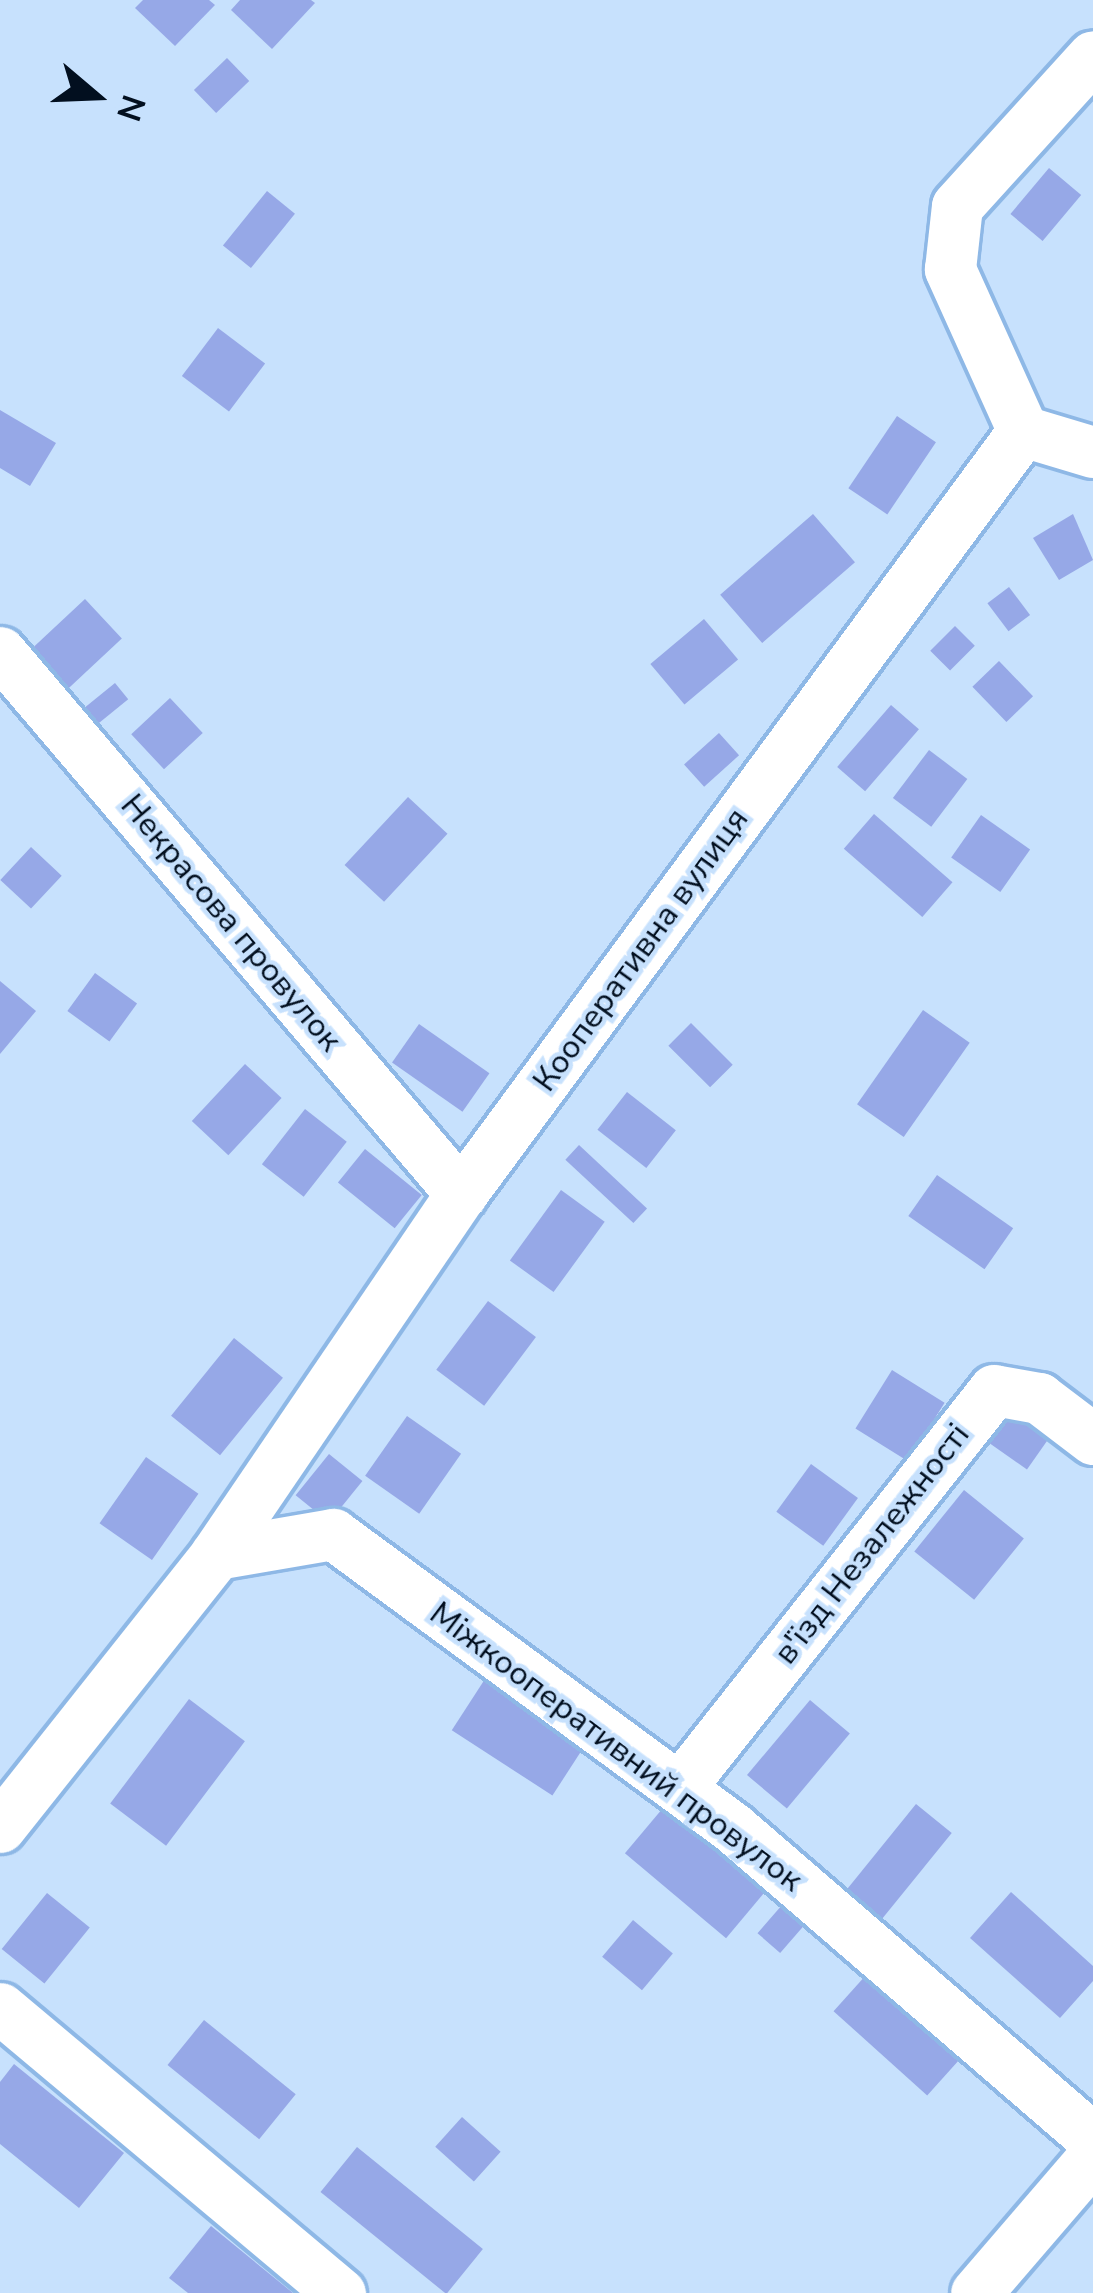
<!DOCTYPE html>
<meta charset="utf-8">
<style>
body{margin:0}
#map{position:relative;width:1093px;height:2293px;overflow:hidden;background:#c7e1fd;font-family:"Nunito Sans",sans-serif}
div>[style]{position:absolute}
.building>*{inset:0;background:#96a8e7;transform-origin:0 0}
.roads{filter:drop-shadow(3px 0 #8eb8e6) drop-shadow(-3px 0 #8eb8e6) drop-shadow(0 3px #8eb8e6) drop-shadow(0 -3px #8eb8e6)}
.minor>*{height:51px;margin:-25.5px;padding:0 25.5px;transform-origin:25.5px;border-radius:25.5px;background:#fff}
span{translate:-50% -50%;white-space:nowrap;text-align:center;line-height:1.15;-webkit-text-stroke:9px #c7e1fd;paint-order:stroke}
.street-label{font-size:33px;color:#020f1f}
.north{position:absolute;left:36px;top:36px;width:120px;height:120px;-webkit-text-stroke:9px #c7e1fd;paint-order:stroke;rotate:109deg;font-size:33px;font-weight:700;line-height:48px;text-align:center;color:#020f1f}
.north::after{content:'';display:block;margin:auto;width:42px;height:54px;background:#020f1f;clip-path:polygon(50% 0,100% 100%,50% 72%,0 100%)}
</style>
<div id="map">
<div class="building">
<div style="clip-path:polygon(143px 0,209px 0,215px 5px,175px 46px,135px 8px)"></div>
<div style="clip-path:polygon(240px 0,311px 0,315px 3px,272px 49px,231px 10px)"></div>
<div style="left:227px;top:58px;width:32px;height:46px;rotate:46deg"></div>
<div style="left:1049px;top:168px;width:42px;height:60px;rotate:40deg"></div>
<div style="left:267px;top:191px;width:36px;height:70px;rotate:39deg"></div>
<div style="left:218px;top:328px;width:59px;height:60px;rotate:37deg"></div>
<div style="clip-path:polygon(0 410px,56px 443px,30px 486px,0 468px)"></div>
<div style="left:897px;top:416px;width:47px;height:87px;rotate:34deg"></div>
<div style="left:813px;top:514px;width:64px;height:123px;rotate:49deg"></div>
<div style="clip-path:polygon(1073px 514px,1093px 560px,1059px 580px,1033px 538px)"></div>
<div style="left:1009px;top:587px;width:35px;height:27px;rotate:53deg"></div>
<div style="left:85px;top:599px;width:54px;height:75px;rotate:47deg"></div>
<div style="left:704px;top:619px;width:53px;height:70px;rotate:50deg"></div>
<div style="left:955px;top:626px;width:28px;height:35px;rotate:45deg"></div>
<div style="left:999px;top:661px;width:49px;height:37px;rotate:46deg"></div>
<div style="left:115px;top:683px;width:21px;height:46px;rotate:51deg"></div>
<div style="left:170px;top:698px;width:48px;height:53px;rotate:47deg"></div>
<div style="left:891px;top:705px;width:37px;height:82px;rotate:41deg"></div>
<div style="left:719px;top:733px;width:30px;height:47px;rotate:48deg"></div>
<div style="left:929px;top:750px;width:48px;height:60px;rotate:37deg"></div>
<div style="left:408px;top:797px;width:54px;height:93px;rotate:43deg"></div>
<div style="left:874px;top:814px;width:104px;height:46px;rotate:41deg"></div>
<div style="left:981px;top:815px;width:60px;height:52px;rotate:35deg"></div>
<div style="left:31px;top:847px;width:42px;height:45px;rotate:43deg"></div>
<div style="left:95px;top:973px;width:52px;height:47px;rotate:36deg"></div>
<div style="clip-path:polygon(0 981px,36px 1011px,0 1054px)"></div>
<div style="left:923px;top:1010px;width:57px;height:115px;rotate:35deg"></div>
<div style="left:691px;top:1023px;width:59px;height:32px;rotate:45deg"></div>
<div style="left:419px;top:1024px;width:86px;height:47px;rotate:35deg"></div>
<div style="left:245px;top:1064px;width:50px;height:78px;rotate:43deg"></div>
<div style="left:627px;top:1092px;width:62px;height:48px;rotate:38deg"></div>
<div style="left:305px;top:1109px;width:53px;height:70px;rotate:38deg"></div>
<div style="left:579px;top:1145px;width:93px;height:20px;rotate:43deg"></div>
<div style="left:365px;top:1149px;width:73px;height:43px;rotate:39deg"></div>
<div style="left:937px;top:1175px;width:93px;height:50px;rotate:35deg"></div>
<div style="left:561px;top:1190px;width:54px;height:87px;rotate:36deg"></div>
<div style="left:488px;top:1301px;width:60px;height:86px;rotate:37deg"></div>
<div style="left:234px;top:1338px;width:63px;height:100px;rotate:39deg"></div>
<div style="left:892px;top:1370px;width:62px;height:69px;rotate:32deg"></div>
<div style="left:1012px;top:1409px;width:47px;height:41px;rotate:35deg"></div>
<div style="left:407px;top:1416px;width:66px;height:73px;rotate:35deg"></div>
<div style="left:329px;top:1454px;width:43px;height:53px;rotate:39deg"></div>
<div style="left:146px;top:1457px;width:64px;height:81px;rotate:35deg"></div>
<div style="left:811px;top:1464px;width:58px;height:59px;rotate:36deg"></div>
<div style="left:964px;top:1490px;width:77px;height:79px;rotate:39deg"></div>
<div style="left:485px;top:1679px;width:120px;height:61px;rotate:33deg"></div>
<div style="left:189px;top:1699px;width:70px;height:131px;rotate:37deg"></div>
<div style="left:810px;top:1700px;width:52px;height:98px;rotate:40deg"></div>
<div style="left:668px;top:1802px;width:132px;height:67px;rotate:40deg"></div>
<div style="left:916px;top:1804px;width:46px;height:117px;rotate:39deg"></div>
<div style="clip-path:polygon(1011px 1892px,1093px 1966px,1093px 1981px,1060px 2018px,970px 1938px)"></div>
<div style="left:47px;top:1893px;width:55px;height:72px;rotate:39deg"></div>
<div style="left:789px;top:1897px;width:30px;height:48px;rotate:41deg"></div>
<div style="left:633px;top:1920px;width:52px;height:48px;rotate:40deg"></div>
<div style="left:867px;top:1974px;width:126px;height:50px;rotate:42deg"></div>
<div style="left:204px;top:2020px;width:118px;height:58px;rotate:39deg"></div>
<div style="clip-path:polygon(14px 2064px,124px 2153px,79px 2208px,0 2144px,0 2082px)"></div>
<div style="left:462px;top:2117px;width:52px;height:40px;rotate:42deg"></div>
<div style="left:357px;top:2147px;width:162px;height:58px;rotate:39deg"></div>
<div style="clip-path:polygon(211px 2226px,293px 2293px,188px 2293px,169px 2278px)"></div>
</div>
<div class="roads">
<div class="minor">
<div style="left:1023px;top:431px;width:178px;rotate:-114.3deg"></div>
<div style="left:950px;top:269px;width:63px;rotate:-83.7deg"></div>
<div style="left:957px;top:206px;width:202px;rotate:-47.8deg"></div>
<div style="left:1023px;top:431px;width:73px;rotate:16.7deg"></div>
<div style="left:0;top:652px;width:712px;rotate:49.62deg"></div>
<div style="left:216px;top:1554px;width:119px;rotate:-9.7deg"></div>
<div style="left:333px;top:1534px;width:496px;rotate:36.3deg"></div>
<div style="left:733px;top:1828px;width:476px;rotate:40.8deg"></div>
<div style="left:680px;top:1787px;width:506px;rotate:-51.66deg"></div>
<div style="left:994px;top:1390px;width:46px;rotate:10.1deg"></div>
<div style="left:1039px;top:1398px;width:68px;rotate:37.2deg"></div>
<div style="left:0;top:1827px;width:348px;rotate:-51.6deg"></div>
<div style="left:216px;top:1554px;width:435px;rotate:-55.8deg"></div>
<div style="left:461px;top:1194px;width:948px;rotate:-53.63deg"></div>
<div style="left:0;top:2008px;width:444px;rotate:40deg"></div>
<div style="left:976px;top:2293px;width:179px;rotate:-49.3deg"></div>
</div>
</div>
<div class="street-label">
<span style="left:231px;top:923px;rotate:50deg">Некрасова провулок</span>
<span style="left:641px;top:950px;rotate:-54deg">Кооперативна вулиця</span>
<span style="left:872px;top:1544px;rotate:-52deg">в'їзд Незалежності</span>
<span style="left:616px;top:1747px;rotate:37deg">Міжкооперативний провулок</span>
</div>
<div class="north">N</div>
</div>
